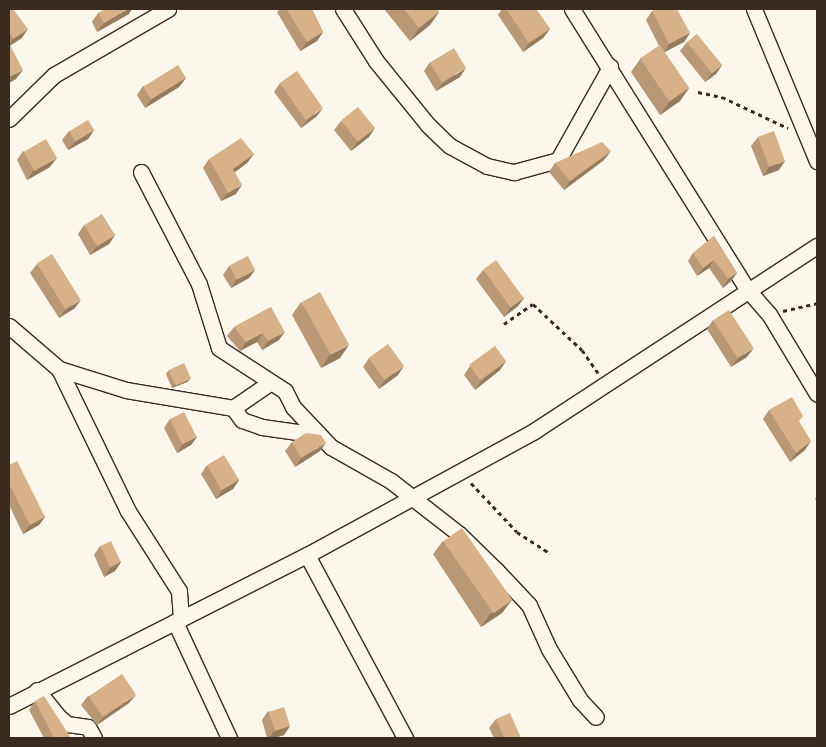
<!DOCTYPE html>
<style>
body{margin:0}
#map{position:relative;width:826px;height:747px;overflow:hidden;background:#fbf7ec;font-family:Itim,sans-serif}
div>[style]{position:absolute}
.path>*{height:3px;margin-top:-1.5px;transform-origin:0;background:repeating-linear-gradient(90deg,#3b2a1e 0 4px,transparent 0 8px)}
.roads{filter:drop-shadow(1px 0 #3b2a1e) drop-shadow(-1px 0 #3b2a1e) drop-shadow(0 1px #3b2a1e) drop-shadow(0 -1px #3b2a1e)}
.minor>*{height:15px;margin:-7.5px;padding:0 7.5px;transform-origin:7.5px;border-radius:7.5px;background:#fbf7ec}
.wall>*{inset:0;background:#b99875}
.shaded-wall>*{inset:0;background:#967c5f}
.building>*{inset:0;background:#d7b188;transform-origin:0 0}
span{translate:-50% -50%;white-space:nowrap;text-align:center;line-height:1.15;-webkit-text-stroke:4px #fbf7ec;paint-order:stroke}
.frame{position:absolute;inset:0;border:10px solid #3b2a1e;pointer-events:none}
</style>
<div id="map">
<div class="path">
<div style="left:698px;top:92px;width:25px;rotate:12deg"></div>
<div style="left:722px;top:97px;width:73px;rotate:25.2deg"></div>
<div style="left:783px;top:311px;width:35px;rotate:-13deg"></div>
<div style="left:504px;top:324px;width:35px;rotate:-35deg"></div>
<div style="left:533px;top:304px;width:67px;rotate:43.2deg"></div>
<div style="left:582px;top:350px;width:28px;rotate:55deg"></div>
<div style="left:471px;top:483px;width:67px;rotate:46.8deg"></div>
<div style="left:517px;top:532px;width:40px;rotate:32.9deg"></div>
</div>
<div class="roads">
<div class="minor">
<div style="left:343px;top:9px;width:62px;rotate:57.6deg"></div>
<div style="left:376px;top:61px;width:82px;rotate:50.9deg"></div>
<div style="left:428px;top:125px;width:30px;rotate:44deg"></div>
<div style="left:450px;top:146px;width:42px;rotate:28.4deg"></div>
<div style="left:487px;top:166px;width:28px;rotate:13deg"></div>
<div style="left:514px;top:172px;width:46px;rotate:-15.3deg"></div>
<div style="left:558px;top:160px;width:107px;rotate:-60.8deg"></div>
<div style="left:572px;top:9px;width:330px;rotate:58deg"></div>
<div style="left:747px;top:289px;width:33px;rotate:49deg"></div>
<div style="left:769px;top:314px;width:93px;rotate:59deg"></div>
<div style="left:754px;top:9px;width:165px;rotate:67.5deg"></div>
<div style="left:9px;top:119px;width:63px;rotate:-44.4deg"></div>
<div style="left:54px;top:75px;width:132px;rotate:-30.1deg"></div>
<div style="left:141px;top:172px;width:126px;rotate:62.6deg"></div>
<div style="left:199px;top:284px;width:67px;rotate:72.6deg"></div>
<div style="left:219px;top:348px;width:79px;rotate:33.1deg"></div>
<div style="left:285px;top:391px;width:18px;rotate:63deg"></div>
<div style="left:293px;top:407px;width:55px;rotate:46.5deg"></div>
<div style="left:331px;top:447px;width:69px;rotate:29.5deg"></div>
<div style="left:391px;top:481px;width:86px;rotate:37.9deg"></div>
<div style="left:459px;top:534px;width:52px;rotate:44.2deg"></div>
<div style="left:496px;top:570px;width:48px;rotate:46.7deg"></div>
<div style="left:529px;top:605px;width:48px;rotate:65.6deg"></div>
<div style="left:549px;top:649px;width:60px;rotate:58.7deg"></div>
<div style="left:580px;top:700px;width:23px;rotate:47deg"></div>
<div style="left:9px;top:326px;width:66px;rotate:40.7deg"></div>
<div style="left:59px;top:369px;width:158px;rotate:64.1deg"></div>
<div style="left:128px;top:511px;width:95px;rotate:57.5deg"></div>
<div style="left:179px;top:591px;width:28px;rotate:86deg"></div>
<div style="left:59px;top:369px;width:70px;rotate:17.4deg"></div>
<div style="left:126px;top:390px;width:109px;rotate:9.5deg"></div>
<div style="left:233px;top:408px;width:15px;rotate:53deg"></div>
<div style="left:242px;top:420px;width:21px;rotate:19deg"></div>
<div style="left:262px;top:427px;width:57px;rotate:8.1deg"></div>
<div style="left:233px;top:408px;width:46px;rotate:-34.4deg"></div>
<div style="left:307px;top:555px;width:208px;rotate:61.8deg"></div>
<div style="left:175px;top:622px;width:128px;rotate:65deg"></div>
<div style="left:37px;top:690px;width:33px;rotate:51deg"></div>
<div style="left:58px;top:716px;width:12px;rotate:42deg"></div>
<div style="left:67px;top:724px;width:21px;rotate:8deg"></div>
<div style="left:88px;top:727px;width:13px;rotate:61deg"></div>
<div style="left:9px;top:706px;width:334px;rotate:-26.9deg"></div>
<div style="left:307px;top:555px;width:259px;rotate:-28.6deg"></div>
<div style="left:534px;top:431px;width:338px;rotate:-33.2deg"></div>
</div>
</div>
<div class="wall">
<div style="clip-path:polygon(9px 9px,22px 38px,10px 46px,16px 79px,9px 83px)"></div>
<div style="clip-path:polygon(280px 9px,312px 9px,323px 32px,317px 41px,300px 51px,277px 12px)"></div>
<div style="clip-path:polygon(384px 9px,437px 9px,439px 12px,430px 25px,410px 41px)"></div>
<div style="clip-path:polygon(502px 9px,536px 9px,550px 29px,543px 38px,523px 52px,498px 15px)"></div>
<div style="clip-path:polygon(652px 11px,690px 33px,684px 42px,664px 52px,689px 88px,680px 101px,660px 115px,631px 72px,640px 59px,659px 46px,646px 20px)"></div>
<div style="clip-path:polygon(98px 13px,129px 14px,97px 32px,92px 22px)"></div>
<div style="clip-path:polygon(687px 42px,722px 65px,716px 74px,705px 82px,680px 51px)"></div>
<div style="clip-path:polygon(430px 62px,460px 77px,436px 91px,424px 71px)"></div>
<div style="clip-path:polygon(186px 78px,179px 87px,145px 108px,137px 95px,143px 86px)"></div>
<div style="clip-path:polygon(280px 83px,317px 116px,301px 128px,274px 92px)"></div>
<div style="clip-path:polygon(341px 121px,369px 137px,351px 151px,334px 130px)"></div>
<div style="clip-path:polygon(94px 130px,88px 139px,68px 150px,62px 140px,69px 131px)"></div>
<div style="clip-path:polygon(758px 137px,779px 170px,763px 176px,751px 146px)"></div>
<div style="clip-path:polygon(23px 151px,50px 167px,27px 180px,17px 160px)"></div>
<div style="clip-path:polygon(254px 154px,247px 163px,235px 172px,236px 194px,221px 201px,203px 168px,209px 159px)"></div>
<div style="clip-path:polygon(604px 160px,564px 190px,549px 172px,555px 163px)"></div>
<div style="clip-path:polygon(84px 225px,115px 235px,109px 244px,90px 255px,78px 234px)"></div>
<div style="clip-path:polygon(714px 236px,737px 273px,731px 281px,723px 288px,709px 268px,697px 276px,688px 261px,693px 253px)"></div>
<div style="clip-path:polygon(37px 264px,75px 308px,59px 318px,30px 273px)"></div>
<div style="clip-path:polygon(229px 266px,255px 270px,249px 278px,231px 288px,223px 275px)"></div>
<div style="clip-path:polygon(483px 270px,524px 298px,518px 306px,504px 317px,476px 279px)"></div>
<div style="clip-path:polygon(301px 302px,340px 358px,321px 368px,292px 315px)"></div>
<div style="clip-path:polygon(271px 307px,279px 340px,262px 350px,257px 342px,240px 351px,227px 336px,234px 327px)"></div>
<div style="clip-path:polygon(713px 320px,747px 357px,731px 367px,707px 329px)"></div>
<div style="clip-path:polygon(369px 358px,398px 375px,379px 389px,363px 367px)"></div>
<div style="clip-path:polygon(506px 361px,500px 370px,475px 390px,464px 375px,470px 366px)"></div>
<div style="clip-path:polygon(169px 370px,191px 378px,187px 382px,172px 388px,166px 374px)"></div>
<div style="clip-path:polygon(769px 410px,799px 422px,805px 450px,790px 462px,763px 419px)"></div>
<div style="clip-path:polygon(170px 419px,197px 437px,191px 445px,177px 453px,164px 428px)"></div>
<div style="clip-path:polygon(292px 442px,320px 451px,295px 467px,285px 451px)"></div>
<div style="clip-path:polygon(9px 465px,45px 517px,39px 525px,23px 534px,9px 505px)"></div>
<div style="clip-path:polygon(207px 465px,239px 480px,233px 489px,216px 499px,201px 474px)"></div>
<div style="clip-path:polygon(817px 495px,817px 502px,815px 499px)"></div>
<div style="clip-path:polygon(443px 541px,512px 600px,502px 613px,481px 627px,433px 554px)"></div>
<div style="clip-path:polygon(100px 546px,121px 562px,115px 571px,104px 577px,94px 555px)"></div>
<div style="clip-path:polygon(88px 696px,129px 703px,97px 725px,81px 705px)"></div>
<div style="clip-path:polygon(35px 701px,71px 738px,44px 738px,29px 710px)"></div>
<div style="clip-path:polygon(268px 711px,290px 726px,284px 735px,274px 738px,267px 738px,262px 720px)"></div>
<div style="clip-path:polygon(496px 719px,521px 738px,494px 738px,489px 728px)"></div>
</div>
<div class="shaded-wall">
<div style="clip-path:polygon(128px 9px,132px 9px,129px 14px,97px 32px,104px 23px)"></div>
<div style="clip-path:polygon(439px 12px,430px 25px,410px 41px,419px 28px)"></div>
<div style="clip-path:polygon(28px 29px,22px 38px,9px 46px,9px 45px,13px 39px)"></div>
<div style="clip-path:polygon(550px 29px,543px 38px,523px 52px,529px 43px)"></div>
<div style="clip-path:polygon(323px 32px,317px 41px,300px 51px,307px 42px)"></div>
<div style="clip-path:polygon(690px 33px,684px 42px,663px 53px,669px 44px)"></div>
<div style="clip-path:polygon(722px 65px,716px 74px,705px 82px,712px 73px)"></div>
<div style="clip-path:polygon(466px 68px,460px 77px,436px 91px,443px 83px)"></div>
<div style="clip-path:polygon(23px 70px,16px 79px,9px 83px,9px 77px)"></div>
<div style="clip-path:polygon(186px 78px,179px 87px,145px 108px,151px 99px)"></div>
<div style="clip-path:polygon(689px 88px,680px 101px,660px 115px,669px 102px)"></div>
<div style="clip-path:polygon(323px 108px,317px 116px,301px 128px,307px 120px)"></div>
<div style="clip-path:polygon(375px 128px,369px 137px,351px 151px,357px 142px)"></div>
<div style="clip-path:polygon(94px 130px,88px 139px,68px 150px,75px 142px)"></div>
<div style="clip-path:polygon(611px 151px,604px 160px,564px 190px,570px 181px)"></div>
<div style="clip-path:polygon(254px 154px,247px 163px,227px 178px,233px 169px)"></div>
<div style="clip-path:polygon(57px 158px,50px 167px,27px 180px,33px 171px)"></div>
<div style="clip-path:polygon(785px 161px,779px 170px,763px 176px,769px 167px)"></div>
<div style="clip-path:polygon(242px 185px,236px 194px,221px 201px,228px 193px)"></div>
<div style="clip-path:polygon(115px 235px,109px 244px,90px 255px,97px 246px)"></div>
<div style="clip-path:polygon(714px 260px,709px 268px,697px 276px,703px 268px)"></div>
<div style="clip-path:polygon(255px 270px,249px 278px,231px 288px,237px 279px)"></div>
<div style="clip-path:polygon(737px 273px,731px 281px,723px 288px,728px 279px)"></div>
<div style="clip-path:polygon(524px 298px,518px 306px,504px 317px,510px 308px)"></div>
<div style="clip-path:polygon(81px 300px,75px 308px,59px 318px,66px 309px)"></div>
<div style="clip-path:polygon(285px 332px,279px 340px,262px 350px,268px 341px)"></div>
<div style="clip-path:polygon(263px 333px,257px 342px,240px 351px,246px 342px)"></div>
<div style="clip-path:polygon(349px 345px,340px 358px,321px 368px,330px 355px)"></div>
<div style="clip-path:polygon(754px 348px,747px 357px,731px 367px,738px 358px)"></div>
<div style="clip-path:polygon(506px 361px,500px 370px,475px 390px,481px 381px)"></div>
<div style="clip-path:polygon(404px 366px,398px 375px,379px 389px,385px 380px)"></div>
<div style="clip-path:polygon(191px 378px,187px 382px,172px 388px,175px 384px)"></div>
<div style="clip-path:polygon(197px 437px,191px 445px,177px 453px,183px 444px)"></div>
<div style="clip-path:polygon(811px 441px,805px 450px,790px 462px,796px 453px)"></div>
<div style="clip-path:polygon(326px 443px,320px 451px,295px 467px,301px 458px)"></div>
<div style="clip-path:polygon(239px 480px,233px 489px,216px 499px,222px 490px)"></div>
<div style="clip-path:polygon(45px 517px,39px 525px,23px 534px,30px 525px)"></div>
<div style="clip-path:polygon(121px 562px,115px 571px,104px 577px,110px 568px)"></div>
<div style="clip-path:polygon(512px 600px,502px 613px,481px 627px,490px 614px)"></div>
<div style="clip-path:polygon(136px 695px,129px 703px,97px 725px,104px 716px)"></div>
<div style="clip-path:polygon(290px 726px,284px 735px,274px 738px,269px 738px,274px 731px)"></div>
</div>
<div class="building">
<div style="clip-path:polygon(9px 9px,13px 9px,28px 29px,13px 39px,9px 31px)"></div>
<div style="clip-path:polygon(105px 9px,128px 9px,104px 23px,98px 13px)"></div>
<div style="clip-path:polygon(286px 9px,312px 9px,323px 32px,307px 42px)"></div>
<div style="clip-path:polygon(404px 9px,437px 9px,439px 12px,419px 28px)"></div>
<div style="clip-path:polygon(506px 9px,536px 9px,550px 29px,529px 43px)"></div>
<div style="clip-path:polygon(656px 9px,677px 9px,690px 33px,669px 44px,652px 11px)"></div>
<div style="left:697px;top:34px;width:40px;height:13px;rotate:51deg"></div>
<div style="clip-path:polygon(10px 45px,23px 70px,9px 77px,9px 46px)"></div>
<div style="left:660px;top:45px;width:52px;height:24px;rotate:56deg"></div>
<div style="left:454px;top:48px;width:23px;height:28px;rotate:59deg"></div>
<div style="left:178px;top:65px;width:15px;height:41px;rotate:58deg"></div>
<div style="left:297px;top:71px;width:45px;height:21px;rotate:55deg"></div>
<div style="left:358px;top:107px;width:27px;height:22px;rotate:51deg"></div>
<div style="left:88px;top:120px;width:12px;height:22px;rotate:59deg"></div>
<div style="left:774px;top:131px;width:32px;height:17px;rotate:70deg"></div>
<div style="clip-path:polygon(241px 138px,254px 154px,233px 169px,242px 185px,228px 193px,209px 159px)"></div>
<div style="left:46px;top:139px;width:22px;height:26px;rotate:60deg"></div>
<div style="clip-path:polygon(602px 142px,611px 151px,570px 181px,555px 163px)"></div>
<div style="left:102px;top:214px;width:25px;height:21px;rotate:58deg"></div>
<div style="clip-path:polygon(714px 236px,737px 273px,728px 279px,714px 260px,703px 268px,693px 253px)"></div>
<div style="left:52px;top:254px;width:54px;height:18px;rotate:58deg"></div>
<div style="left:248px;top:256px;width:16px;height:21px;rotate:63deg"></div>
<div style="left:496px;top:260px;width:47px;height:16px;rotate:54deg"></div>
<div style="left:320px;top:292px;width:60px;height:21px;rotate:61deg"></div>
<div style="clip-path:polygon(271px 307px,285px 332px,268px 341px,263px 333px,246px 342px,234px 327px)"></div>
<div style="left:729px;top:310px;width:45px;height:19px;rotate:57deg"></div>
<div style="left:388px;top:344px;width:27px;height:24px;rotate:54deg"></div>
<div style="left:495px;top:346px;width:19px;height:32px;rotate:54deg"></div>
<div style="left:184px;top:363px;width:17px;height:17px;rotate:65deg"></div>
<div style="clip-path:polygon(792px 397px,803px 416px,799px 421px,811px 441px,796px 453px,769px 410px)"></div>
<div style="left:184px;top:412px;width:28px;height:16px;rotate:63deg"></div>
<div style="clip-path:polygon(306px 433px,321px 435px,326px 443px,301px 458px,292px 442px)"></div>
<div style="left:224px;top:455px;width:29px;height:20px;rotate:59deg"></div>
<div style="clip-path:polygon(17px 461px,45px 517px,30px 525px,9px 484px,9px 465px)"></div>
<div style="left:462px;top:528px;width:88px;height:23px;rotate:55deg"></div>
<div style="left:111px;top:541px;width:23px;height:12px;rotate:65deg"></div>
<div style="left:122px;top:674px;width:25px;height:40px;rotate:56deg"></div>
<div style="clip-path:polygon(44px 696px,71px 738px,54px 738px,35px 701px)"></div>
<div style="left:284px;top:707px;width:20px;height:16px;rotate:72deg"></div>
<div style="clip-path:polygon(510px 713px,521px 738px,504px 738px,496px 719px)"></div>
</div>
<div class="frame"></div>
</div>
